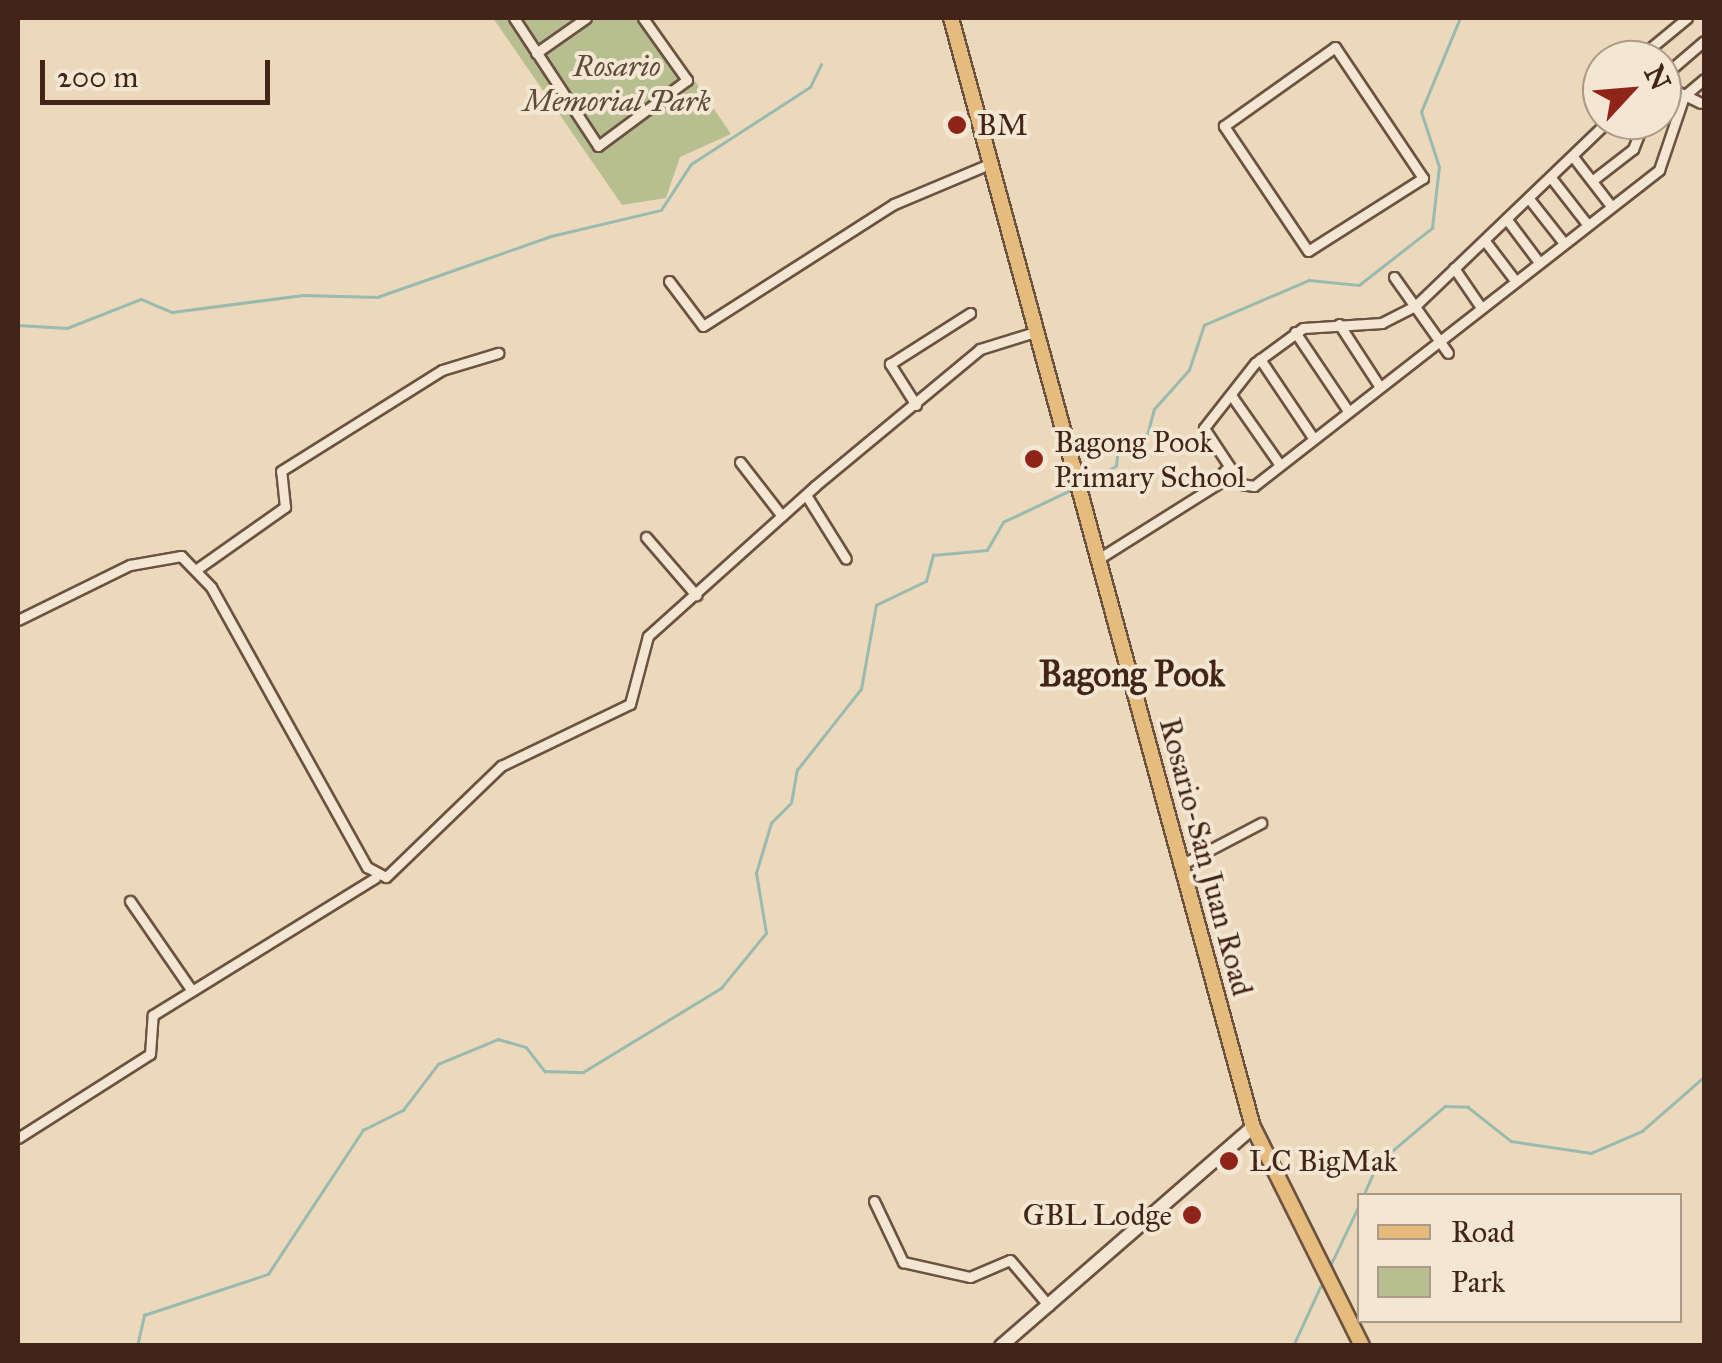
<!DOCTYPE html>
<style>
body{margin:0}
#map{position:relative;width:1722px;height:1363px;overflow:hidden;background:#ecd9bb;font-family:"IM FELL Great Primer",serif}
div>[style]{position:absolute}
.green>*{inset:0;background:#b7bf90}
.stream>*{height:2.5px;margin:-1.25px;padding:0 1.25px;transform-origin:1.25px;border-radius:1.25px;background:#99bab1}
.roads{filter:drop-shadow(2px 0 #6c5241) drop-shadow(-2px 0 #6c5241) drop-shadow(0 2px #6c5241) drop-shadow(0 -2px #6c5241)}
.street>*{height:9px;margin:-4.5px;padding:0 4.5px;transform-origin:4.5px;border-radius:4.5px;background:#f3e6d3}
.secondary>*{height:12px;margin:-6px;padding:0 6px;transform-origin:6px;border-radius:6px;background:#f3e6d3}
.primary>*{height:14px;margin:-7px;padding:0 7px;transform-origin:7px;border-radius:7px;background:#e6bc7e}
.dots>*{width:28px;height:28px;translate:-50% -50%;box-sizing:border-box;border:5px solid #f3e6d3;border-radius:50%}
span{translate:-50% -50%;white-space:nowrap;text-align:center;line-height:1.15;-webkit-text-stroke:8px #f3e6d3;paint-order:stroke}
.park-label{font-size:30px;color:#5f4c36;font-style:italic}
.poi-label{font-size:30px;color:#422518}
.left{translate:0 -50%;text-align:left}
.right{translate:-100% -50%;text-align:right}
.street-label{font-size:30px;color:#422518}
.quarter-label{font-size:35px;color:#422518;font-weight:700}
.frame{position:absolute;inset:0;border:20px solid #422518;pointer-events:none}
.legend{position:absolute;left:1357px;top:1193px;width:325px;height:130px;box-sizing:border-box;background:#f3e6d3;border:2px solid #ac9988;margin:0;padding:12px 18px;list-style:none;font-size:30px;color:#422518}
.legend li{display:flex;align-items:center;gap:20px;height:50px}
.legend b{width:50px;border:2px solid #ac9988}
.north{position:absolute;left:1582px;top:40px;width:100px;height:100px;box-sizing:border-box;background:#f3e6d3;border:2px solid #ac9988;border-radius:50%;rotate:64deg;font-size:28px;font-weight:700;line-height:40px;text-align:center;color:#422518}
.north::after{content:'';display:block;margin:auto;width:35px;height:45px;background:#8f2418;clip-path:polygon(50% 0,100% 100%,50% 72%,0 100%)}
.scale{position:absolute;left:40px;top:60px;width:230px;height:45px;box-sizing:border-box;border:5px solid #422518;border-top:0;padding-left:12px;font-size:30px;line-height:35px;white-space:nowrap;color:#422518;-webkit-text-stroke:8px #f3e6d3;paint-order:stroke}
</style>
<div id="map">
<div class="green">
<div style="clip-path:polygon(493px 18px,652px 18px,731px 134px,680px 157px,666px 198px,622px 205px)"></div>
</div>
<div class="stream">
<div style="left:18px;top:325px;width:49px;rotate:3.5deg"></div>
<div style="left:67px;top:328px;width:79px;rotate:-21.4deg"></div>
<div style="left:141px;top:299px;width:34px;rotate:23deg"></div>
<div style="left:172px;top:312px;width:132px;rotate:-7.4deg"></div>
<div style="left:303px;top:295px;width:74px;rotate:1.5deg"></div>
<div style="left:377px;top:297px;width:184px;rotate:-19.3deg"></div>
<div style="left:551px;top:236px;width:113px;rotate:-13.3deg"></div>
<div style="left:661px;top:210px;width:55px;rotate:-56.9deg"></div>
<div style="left:691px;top:164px;width:142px;rotate:-32.9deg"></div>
<div style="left:810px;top:87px;width:25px;rotate:-64deg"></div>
<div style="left:1085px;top:483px;width:35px;rotate:-29deg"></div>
<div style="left:1116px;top:466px;width:20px;rotate:-84deg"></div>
<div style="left:1118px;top:446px;width:31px;rotate:-21deg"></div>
<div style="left:1147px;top:435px;width:27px;rotate:-75deg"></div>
<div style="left:1154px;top:409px;width:52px;rotate:-48.1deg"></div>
<div style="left:1189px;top:370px;width:47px;rotate:-71.6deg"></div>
<div style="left:1204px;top:325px;width:114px;rotate:-23.2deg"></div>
<div style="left:1309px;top:280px;width:50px;rotate:5.7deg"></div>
<div style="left:1359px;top:285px;width:93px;rotate:-38deg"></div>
<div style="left:1432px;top:228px;width:61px;rotate:-83.5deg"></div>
<div style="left:1439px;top:167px;width:58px;rotate:-108.1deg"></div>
<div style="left:1421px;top:112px;width:102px;rotate:-67.5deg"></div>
<div style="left:1363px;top:1196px;width:36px;rotate:-66deg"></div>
<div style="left:1378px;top:1163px;width:88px;rotate:-40.4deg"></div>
<div style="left:1445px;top:1106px;width:23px;rotate:2deg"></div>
<div style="left:1468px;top:1107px;width:55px;rotate:38.3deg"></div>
<div style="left:1511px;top:1141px;width:81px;rotate:8.5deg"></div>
<div style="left:1591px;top:1153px;width:56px;rotate:-23.3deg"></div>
<div style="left:1642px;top:1131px;width:82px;rotate:-41.1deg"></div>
<div style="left:1330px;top:1266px;width:70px;rotate:-64.5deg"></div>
<div style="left:137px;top:1346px;width:32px;rotate:-77deg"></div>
<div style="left:144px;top:1315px;width:131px;rotate:-18.3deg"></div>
<div style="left:268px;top:1274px;width:173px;rotate:-56.6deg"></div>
<div style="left:363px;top:1130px;width:45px;rotate:-26.6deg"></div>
<div style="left:403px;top:1110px;width:58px;rotate:-52.7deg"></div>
<div style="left:438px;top:1064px;width:65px;rotate:-22.6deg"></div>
<div style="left:498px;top:1039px;width:29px;rotate:16deg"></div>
<div style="left:526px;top:1047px;width:31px;rotate:52deg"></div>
<div style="left:545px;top:1071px;width:38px;rotate:2deg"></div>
<div style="left:583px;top:1072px;width:162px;rotate:-31.3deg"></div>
<div style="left:721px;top:988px;width:71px;rotate:-50.7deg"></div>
<div style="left:766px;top:933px;width:61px;rotate:-99.5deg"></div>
<div style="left:756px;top:873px;width:52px;rotate:-73.3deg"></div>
<div style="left:771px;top:823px;width:28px;rotate:-45deg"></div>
<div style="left:791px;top:803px;width:34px;rotate:-80deg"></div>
<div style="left:797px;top:770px;width:103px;rotate:-51.7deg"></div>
<div style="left:861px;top:689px;width:85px;rotate:-79.9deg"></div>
<div style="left:876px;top:605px;width:55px;rotate:-25.6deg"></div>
<div style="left:926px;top:581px;width:27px;rotate:-75deg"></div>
<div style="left:933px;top:555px;width:54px;rotate:-5.3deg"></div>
<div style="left:987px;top:550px;width:32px;rotate:-60deg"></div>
<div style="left:1003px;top:522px;width:77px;rotate:-25.2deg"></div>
<div style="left:1293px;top:1346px;width:65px;rotate:-65.4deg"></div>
</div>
<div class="roads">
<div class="street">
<div style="left:514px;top:18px;width:153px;rotate:56.7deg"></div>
<div style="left:598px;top:146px;width:111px;rotate:-36.6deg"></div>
<div style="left:687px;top:80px;width:76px;rotate:-125.4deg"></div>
<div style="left:1335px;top:47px;width:158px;rotate:56.1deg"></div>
<div style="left:1423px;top:178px;width:136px;rotate:147.6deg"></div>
<div style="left:1308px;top:251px;width:151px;rotate:-123.9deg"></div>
<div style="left:1224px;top:126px;width:136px;rotate:-35.4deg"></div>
<div style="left:536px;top:53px;width:61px;rotate:-35deg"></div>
<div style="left:1636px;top:60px;width:66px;rotate:-39.5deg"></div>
<div style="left:1662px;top:77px;width:55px;rotate:-40.6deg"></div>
<div style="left:1662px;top:84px;width:43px;rotate:26deg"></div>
<div style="left:1609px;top:120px;width:269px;rotate:136.2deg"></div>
<div style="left:1415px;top:306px;width:37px;rotate:153deg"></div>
<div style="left:1382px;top:323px;width:79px;rotate:176.4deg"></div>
<div style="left:1303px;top:328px;width:59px;rotate:143.9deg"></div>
<div style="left:1255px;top:363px;width:83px;rotate:128.1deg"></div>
<div style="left:1204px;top:428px;width:67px;rotate:56.5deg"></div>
<div style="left:1241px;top:484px;width:13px;rotate:9deg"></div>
<div style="left:1254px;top:486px;width:514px;rotate:-37.96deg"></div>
<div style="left:1659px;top:170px;width:78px;rotate:-71.3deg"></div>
<div style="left:1684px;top:96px;width:26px;rotate:-40deg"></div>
<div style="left:1574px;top:158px;width:61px;rotate:52.4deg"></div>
<div style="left:1552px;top:179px;width:57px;rotate:52.1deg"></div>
<div style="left:1593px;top:180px;width:51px;rotate:-37.8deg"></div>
<div style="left:1633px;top:149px;width:31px;rotate:-68deg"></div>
<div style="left:1530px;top:200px;width:53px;rotate:51.8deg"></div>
<div style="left:1508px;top:221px;width:50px;rotate:53.1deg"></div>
<div style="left:1485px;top:241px;width:48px;rotate:52.7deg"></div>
<div style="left:1454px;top:268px;width:46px;rotate:55.6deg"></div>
<div style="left:1394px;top:277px;width:93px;rotate:54.6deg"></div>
<div style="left:669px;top:281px;width:56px;rotate:52.9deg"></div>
<div style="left:703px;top:326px;width:227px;rotate:-32.6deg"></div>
<div style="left:894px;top:204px;width:103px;rotate:-22.8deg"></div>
<div style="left:1339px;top:324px;width:72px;rotate:57deg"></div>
<div style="left:1295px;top:332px;width:95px;rotate:56.1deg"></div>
<div style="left:1260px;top:359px;width:95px;rotate:56.1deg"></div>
<div style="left:1231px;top:395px;width:85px;rotate:55deg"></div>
<div style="left:916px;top:405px;width:49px;rotate:-122.4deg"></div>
<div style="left:890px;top:364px;width:95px;rotate:-32.5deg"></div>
<div style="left:740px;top:462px;width:68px;rotate:52.1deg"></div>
<div style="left:1205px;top:491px;width:33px;rotate:-46deg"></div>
<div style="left:806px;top:495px;width:75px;rotate:58deg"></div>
<div style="left:646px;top:537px;width:77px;rotate:49.2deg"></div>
<div style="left:1103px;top:556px;width:154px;rotate:-32.2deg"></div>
<div style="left:197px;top:569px;width:108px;rotate:-35.2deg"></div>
<div style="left:285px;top:507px;width:36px;rotate:-96deg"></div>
<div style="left:281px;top:471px;width:190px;rotate:-32.1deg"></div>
<div style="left:442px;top:370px;width:59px;rotate:-16.9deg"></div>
<div style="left:18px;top:620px;width:125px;rotate:-26.2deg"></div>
<div style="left:130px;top:565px;width:52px;rotate:-10deg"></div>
<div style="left:181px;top:556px;width:43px;rotate:45.9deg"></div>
<div style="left:211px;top:587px;width:321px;rotate:60.9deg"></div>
<div style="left:367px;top:867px;width:21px;rotate:28deg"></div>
<div style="left:386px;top:877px;width:160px;rotate:-44deg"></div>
<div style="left:501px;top:766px;width:143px;rotate:-25.7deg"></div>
<div style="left:630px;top:704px;width:70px;rotate:-75.2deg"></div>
<div style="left:648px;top:636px;width:224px;rotate:-41.9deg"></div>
<div style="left:815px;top:486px;width:214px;rotate:-39.7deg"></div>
<div style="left:980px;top:349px;width:58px;rotate:-17.2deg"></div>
<div style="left:1179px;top:866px;width:93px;rotate:-27.7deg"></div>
<div style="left:130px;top:901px;width:109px;rotate:55.4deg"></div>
<div style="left:18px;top:1138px;width:156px;rotate:-32.5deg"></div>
<div style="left:150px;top:1054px;width:39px;rotate:-86deg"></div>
<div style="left:153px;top:1015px;width:261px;rotate:-31.7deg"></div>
<div style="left:874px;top:1201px;width:68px;rotate:64.6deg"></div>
<div style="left:903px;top:1262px;width:69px;rotate:12.6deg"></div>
<div style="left:970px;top:1277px;width:43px;rotate:-23deg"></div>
<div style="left:1010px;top:1260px;width:60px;rotate:49.7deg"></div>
</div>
<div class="secondary">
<div style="left:1001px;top:1346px;width:334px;rotate:-41deg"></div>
</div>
<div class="primary">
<div style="left:951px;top:18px;width:1149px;rotate:74.77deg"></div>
<div style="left:1253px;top:1127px;width:245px;rotate:63.5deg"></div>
</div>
</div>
<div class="dots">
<div style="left:957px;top:125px;background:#8f2418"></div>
<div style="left:1034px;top:459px;background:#8f2418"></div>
<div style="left:1229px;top:1161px;background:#8f2418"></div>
<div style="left:1192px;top:1215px;background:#8f2418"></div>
</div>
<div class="park-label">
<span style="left:617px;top:83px">Rosario<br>Memorial Park</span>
</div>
<div class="poi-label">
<span class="left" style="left:977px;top:125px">BM</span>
<span class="left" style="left:1054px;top:459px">Bagong Pook<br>Primary School</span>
<span class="left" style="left:1249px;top:1161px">LC BigMak</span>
<span class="right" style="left:1172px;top:1215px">GBL Lodge</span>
</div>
<div class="street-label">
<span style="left:1206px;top:857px;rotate:75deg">Rosario-San Juan Road</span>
</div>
<div class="quarter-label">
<span style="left:1132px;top:675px">Bagong Pook</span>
</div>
<div class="frame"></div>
<ul class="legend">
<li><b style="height:12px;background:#e6bc7e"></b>Road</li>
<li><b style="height:28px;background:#b7bf90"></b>Park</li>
</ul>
<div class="north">N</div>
<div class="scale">200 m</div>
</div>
